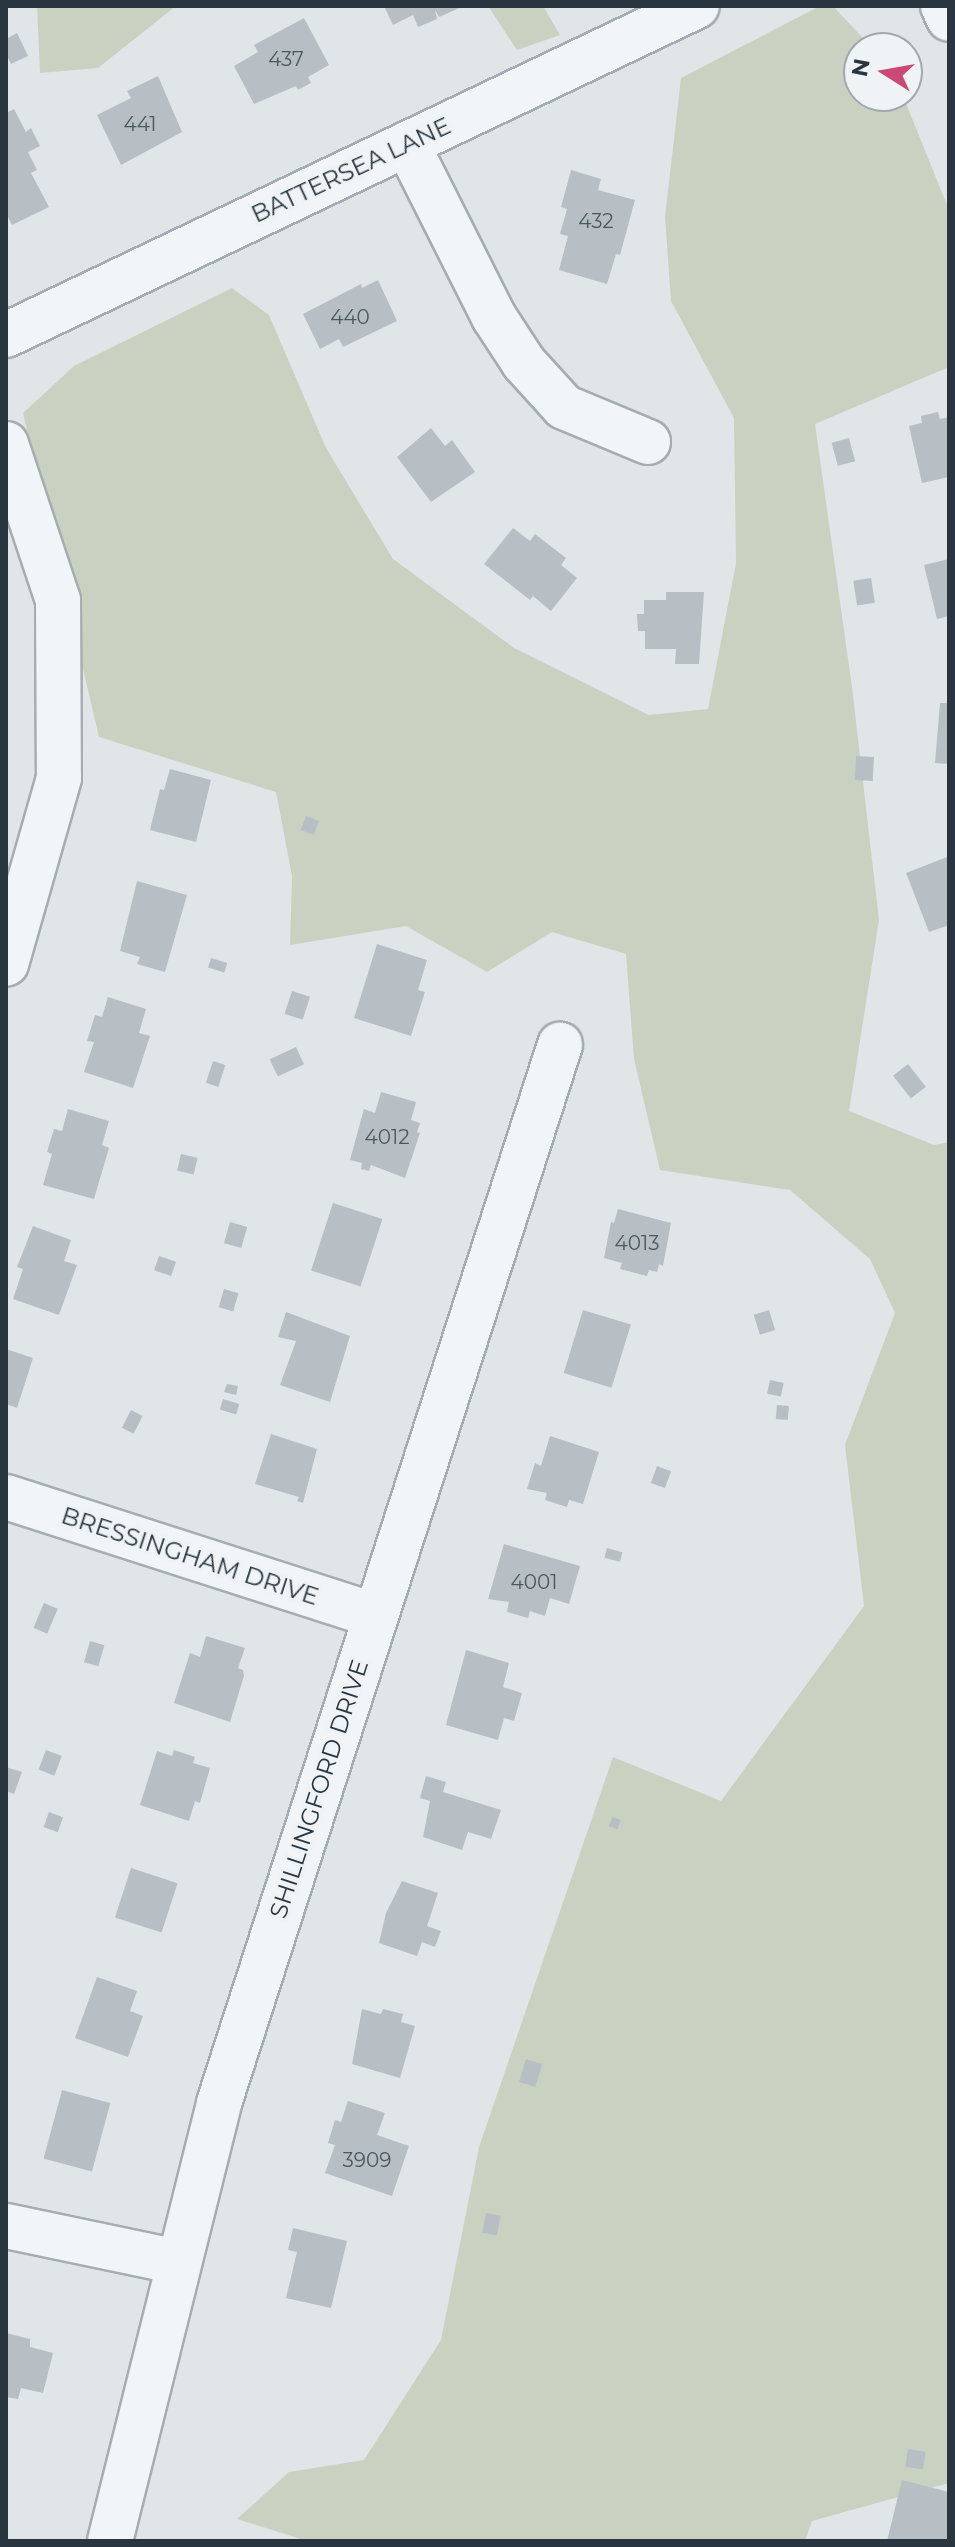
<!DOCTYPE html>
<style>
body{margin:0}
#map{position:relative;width:955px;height:2547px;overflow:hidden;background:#e0e5e8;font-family:Montserrat,sans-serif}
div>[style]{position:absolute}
.green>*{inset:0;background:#c9d2c1}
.building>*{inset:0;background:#b7bfc5;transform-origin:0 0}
.roads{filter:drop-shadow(2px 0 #a5adb2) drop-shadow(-2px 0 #a5adb2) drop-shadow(0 2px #a5adb2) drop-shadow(0 -2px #a5adb2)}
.minor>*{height:44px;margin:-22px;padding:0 22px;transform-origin:22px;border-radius:22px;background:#f2f5f7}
span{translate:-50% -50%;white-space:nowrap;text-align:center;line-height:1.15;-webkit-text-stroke:7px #eff3f6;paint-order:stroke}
.number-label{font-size:20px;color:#4c5860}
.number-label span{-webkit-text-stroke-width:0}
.street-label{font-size:24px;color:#29363f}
.frame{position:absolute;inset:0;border:8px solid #29363f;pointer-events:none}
.north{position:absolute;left:843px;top:32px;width:80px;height:80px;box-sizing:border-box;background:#eff3f6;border:2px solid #a0a7ad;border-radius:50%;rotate:281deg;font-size:22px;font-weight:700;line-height:32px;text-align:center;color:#29363f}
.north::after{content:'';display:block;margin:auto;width:28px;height:36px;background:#ca4976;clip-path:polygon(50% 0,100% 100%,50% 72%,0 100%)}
</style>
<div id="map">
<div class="green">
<div style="clip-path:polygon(37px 6px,176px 6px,98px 68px,40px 73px)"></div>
<div style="clip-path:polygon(488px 6px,543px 6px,560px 35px,517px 50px)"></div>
<div style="clip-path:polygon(820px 6px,833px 6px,872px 48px,859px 48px,859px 96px,903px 96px,949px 210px,949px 367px,815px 424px,852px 687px,879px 920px,849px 1111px,934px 1145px,949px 1142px,949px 2483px,812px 2521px,805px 2541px,307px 2541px,237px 2519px,289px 2472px,364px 2460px,441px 2340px,479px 2147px,613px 1757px,721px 1801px,864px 1606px,845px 1445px,895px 1313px,870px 1259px,790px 1190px,660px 1170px,634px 1059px,626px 954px,552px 932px,487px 972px,406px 926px,290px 945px,292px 876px,276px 792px,99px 737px,23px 413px,74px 366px,232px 288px,269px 315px,326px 448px,393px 559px,514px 648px,649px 715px,708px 709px,736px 563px,734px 418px,671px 301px,665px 217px,681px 78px)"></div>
</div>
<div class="building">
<div style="clip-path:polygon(384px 6px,464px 6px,439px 17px,435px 10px,437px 19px,418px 27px,413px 15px,393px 25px)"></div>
<div style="clip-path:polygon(304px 18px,329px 65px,308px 77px,311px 83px,298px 90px,296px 86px,254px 104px,234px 66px,258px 52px,254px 45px)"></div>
<div style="clip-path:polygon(17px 33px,28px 56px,11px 64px,6px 54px,6px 39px)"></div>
<div style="clip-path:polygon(158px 76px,182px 132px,121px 165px,97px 115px,131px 98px,127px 91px)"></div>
<div style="clip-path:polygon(14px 109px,26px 132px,31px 128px,40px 146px,28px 152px,37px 170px,31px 173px,49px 207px,12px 225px,6px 213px,6px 113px)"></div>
<div style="clip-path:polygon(571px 170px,601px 179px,598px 190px,635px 200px,620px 255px,616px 254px,607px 284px,559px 270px,568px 236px,560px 234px,567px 209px,561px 207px)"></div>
<div style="clip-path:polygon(378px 280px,397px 321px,343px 347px,339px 339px,320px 349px,303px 314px,361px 284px,362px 288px)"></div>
<div style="clip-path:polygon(938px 412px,940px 419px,949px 417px,949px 477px,922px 483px,909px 426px,922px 423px,921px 416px)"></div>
<div style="clip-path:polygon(431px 428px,445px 446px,452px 440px,475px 472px,431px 502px,397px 457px)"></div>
<div style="left:849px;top:438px;width:24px;height:18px;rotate:75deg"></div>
<div style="clip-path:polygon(513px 528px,530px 541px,535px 534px,566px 558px,561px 565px,577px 578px,551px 611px,533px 596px,530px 600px,484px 564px)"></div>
<div style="clip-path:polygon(949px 559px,949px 616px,937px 619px,924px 565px)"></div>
<div style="left:871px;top:578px;width:25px;height:18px;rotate:81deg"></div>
<div style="clip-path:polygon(666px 592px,704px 592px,699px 664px,675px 664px,676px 649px,645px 649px,645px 631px,638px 631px,637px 614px,644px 614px,644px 600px,666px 600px)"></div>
<div style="clip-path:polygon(940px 703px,949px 703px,949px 764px,935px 763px)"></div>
<div style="left:856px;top:756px;width:18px;height:24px;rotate:3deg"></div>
<div style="clip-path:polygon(170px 769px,211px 780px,196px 842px,150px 830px,160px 789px,164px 790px)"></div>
<div style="left:306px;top:816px;width:14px;height:15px;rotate:21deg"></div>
<div style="clip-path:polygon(947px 857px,949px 925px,929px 932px,906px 873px)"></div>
<div style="clip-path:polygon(137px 881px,187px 895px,165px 972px,137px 964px,140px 957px,120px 951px)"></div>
<div style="clip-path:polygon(377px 944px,427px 960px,418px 990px,425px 992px,411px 1036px,354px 1018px)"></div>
<div style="left:211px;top:958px;width:17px;height:10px;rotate:17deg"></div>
<div style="left:292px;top:991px;width:19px;height:24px;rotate:18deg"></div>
<div style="clip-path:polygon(108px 997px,146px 1009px,139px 1033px,150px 1036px,133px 1088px,84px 1072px,94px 1042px,87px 1041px,95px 1015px,102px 1017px)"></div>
<div style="left:296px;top:1047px;width:19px;height:29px;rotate:65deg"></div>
<div style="left:213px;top:1061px;width:13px;height:23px;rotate:18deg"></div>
<div style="left:908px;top:1064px;width:29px;height:19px;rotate:52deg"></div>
<div style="clip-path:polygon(381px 1092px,416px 1102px,411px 1120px,420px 1123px,417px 1132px,420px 1133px,405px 1178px,371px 1165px,369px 1171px,361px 1169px,362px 1163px,350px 1160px,364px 1109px,375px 1113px)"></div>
<div style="clip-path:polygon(68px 1109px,109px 1121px,102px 1145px,109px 1148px,94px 1199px,43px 1185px,52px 1154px,47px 1152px,54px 1129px,62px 1131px)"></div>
<div style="left:181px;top:1154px;width:17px;height:17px;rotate:13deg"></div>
<div style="left:333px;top:1203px;width:52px;height:71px;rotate:18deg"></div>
<div style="clip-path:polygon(618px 1209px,671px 1223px,663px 1266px,659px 1264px,657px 1272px,649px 1270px,647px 1276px,620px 1269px,622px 1263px,604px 1258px,611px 1222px,614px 1223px)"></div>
<div style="left:230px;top:1222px;width:18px;height:22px;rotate:16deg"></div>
<div style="clip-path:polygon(33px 1226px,71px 1240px,64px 1261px,77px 1265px,59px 1315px,13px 1299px,23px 1269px,17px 1267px)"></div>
<div style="left:159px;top:1256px;width:18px;height:15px;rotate:19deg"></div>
<div style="left:224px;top:1289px;width:15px;height:19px;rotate:16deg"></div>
<div style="left:583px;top:1310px;width:50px;height:66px;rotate:17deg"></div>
<div style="left:769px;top:1310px;width:21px;height:16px;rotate:73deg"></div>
<div style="clip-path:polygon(286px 1312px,350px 1336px,330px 1402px,280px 1385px,296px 1341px,278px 1337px)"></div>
<div style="clip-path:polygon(6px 1349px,33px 1358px,17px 1408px,6px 1404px)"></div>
<div style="left:770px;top:1380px;width:14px;height:14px;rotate:12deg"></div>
<div style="clip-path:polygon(227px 1384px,238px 1386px,236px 1395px,224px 1392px)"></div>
<div style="left:223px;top:1399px;width:17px;height:11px;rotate:17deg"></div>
<div style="left:777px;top:1405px;width:12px;height:14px;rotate:5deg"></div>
<div style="left:131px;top:1410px;width:13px;height:20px;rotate:27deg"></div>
<div style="clip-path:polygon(271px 1434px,317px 1449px,303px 1503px,297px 1501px,299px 1497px,255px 1484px)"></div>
<div style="clip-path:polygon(550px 1436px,599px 1452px,583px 1504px,569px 1500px,567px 1507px,545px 1500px,547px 1493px,527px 1489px,535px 1463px,541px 1466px)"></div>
<div style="left:657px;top:1466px;width:15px;height:18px;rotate:20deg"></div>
<div style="clip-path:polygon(504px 1544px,580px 1566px,569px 1604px,550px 1598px,545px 1616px,530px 1611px,528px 1618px,507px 1612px,509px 1602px,488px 1599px)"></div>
<div style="left:607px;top:1548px;width:16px;height:10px;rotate:15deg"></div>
<div style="left:44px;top:1603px;width:15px;height:27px;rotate:23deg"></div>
<div style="clip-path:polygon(206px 1636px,245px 1648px,238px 1668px,243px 1670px,244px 1676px,230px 1722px,174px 1703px,190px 1653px,200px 1657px)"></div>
<div style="left:90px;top:1641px;width:15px;height:22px;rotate:16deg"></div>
<div style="clip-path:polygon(466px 1650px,509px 1663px,503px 1687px,522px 1693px,514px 1721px,504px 1718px,498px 1740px,446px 1725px)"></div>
<div style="left:46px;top:1750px;width:17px;height:21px;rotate:21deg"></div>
<div style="clip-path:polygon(174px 1750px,195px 1757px,193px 1763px,210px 1768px,200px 1803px,195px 1801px,189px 1821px,140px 1805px,157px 1751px,172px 1756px)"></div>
<div style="clip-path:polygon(6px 1767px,22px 1772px,14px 1794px,6px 1791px)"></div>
<div style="clip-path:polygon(426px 1776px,446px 1782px,443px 1792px,501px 1810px,491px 1839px,468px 1832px,462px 1850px,423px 1837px,430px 1801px,420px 1798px)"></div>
<div style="left:49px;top:1812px;width:15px;height:16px;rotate:20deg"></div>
<div style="left:612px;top:1817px;width:9px;height:10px;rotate:18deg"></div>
<div style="left:131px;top:1868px;width:49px;height:52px;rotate:18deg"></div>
<div style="clip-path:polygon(402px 1881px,438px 1893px,427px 1926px,441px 1931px,435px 1947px,422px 1942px,417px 1956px,379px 1943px,386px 1913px)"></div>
<div style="clip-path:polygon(97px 1977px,137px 1991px,130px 2011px,143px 2016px,128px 2057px,75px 2038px)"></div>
<div style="clip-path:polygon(362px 2009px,381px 2014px,383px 2009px,403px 2014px,401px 2022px,415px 2026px,400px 2078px,352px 2064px)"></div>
<div style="left:526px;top:2059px;width:17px;height:24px;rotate:17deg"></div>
<div style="left:62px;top:2090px;width:50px;height:71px;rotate:15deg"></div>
<div style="clip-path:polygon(348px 2101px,385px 2113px,377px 2135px,409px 2146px,392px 2196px,325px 2173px,335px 2145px,328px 2143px,335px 2120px,341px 2122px)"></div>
<div style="left:486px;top:2213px;width:15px;height:20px;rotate:11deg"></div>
<div style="clip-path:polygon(293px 2228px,347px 2241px,331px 2308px,286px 2298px,297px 2252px,288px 2250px)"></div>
<div style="clip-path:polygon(6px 2333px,30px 2339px,30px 2347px,53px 2353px,43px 2393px,21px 2388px,18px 2399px,6px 2397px)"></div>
<div style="left:908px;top:2449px;width:18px;height:18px;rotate:9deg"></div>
<div style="clip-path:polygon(902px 2480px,949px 2492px,949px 2541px,887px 2541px)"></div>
</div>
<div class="roads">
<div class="minor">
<div style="left:943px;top:6px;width:14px;rotate:65deg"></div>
<div style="left:407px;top:144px;width:194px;rotate:63.3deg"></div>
<div style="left:494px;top:317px;width:55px;rotate:56.9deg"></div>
<div style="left:524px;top:363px;width:59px;rotate:47.7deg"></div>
<div style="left:564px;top:407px;width:91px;rotate:22.6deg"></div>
<div style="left:6px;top:335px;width:765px;rotate:-25.46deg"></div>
<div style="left:6px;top:444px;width:164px;rotate:71.6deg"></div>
<div style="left:58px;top:600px;width:178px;rotate:89.7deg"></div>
<div style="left:59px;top:778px;width:193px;rotate:105.9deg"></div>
<div style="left:6px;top:1497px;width:386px;rotate:17.8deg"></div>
<div style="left:6px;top:2226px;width:176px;rotate:11.8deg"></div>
<div style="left:110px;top:2541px;width:451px;rotate:-76deg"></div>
<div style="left:219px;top:2103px;width:1112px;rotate:-72.14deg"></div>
</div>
</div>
<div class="number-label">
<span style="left:286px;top:59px">437</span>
<span style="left:140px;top:124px">441</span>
<span style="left:596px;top:221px">432</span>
<span style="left:350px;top:317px">440</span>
<span style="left:387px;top:1137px">4012</span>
<span style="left:637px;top:1243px">4013</span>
<span style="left:534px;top:1582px">4001</span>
<span style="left:367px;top:2160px">3909</span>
</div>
<div class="street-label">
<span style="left:351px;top:170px;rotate:-25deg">BATTERSEA LANE</span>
<span style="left:190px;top:1556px;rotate:18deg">BRESSINGHAM DRIVE</span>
<span style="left:319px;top:1789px;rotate:-72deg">SHILLINGFORD DRIVE</span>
</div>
<div class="frame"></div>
<div class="north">N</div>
</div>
